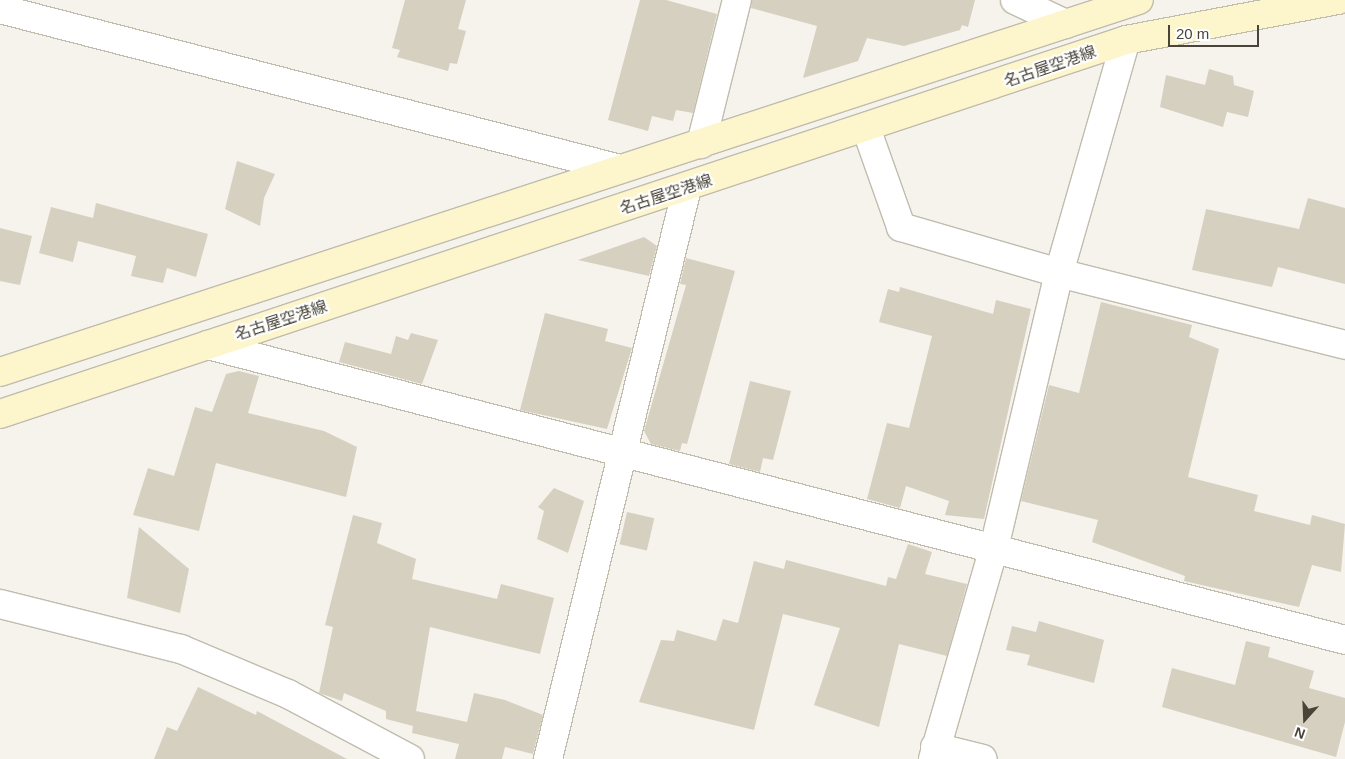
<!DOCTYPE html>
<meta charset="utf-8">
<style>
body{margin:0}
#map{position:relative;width:1345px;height:759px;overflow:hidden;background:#f5f3eb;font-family:Arial,"Noto Sans JP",sans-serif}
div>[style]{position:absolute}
.building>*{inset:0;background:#d6d0c1;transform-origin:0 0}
.roads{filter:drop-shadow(1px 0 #c0bcae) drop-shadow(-1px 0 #c0bcae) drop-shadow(0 1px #c0bcae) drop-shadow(0 -1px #c0bcae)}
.minor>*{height:28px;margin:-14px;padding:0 14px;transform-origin:14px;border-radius:14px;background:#fff}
.secondary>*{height:28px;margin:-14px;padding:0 14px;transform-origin:14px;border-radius:14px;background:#fdf6cd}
span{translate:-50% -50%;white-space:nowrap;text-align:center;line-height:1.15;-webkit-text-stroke:4px #fff;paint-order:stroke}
.street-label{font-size:16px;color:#494439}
.north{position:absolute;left:1280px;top:694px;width:50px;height:50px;-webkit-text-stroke:4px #fff;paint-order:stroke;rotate:200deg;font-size:14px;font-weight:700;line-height:20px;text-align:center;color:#494439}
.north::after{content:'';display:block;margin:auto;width:18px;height:22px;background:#494439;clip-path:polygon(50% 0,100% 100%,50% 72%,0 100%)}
.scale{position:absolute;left:1168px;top:25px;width:91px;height:22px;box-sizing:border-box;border:2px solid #494439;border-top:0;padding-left:6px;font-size:15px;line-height:18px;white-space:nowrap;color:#494439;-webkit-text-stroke:4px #fff;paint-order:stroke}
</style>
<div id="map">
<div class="building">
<div style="clip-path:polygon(405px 0,466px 0,458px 29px,466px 31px,457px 64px,450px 63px,448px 71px,397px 57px,400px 50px,392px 48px)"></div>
<div style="clip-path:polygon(640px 0,666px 0,717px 14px,693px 113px,676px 110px,673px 121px,652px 116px,648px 131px,608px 120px)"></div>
<div style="clip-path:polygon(752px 0,975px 0,968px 27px,962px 25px,960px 30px,904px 46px,867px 38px,858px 61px,803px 78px,817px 26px,751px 8px)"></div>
<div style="clip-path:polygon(1209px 69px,1233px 76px,1234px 85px,1254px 91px,1248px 117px,1227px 112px,1223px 127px,1160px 107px,1166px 75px,1205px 85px)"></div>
<div style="clip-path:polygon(237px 161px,275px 174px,264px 198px,260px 226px,225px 209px)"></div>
<div style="clip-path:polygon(1308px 198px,1345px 208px,1345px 284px,1278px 267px,1272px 287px,1192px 270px,1206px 209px,1299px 229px)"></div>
<div style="clip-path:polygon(96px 203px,208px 234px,196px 277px,167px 268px,163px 283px,131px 276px,136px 256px,78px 241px,73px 262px,39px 253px,51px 207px,93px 218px)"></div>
<div style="clip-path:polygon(0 228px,32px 236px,20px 285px,0 281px)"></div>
<div style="clip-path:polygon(644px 237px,657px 246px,649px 276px,578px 260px)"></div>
<div style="clip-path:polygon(686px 258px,735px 271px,687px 444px,682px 443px,680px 451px,651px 444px,644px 431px,686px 285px,680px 284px)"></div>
<div style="clip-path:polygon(900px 287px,993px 314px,996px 300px,1031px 309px,984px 519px,945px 515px,949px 501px,906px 486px,900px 508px,867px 499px,887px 423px,909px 428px,932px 336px,879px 322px,888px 289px,899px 292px)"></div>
<div style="clip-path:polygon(1101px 302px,1192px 325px,1189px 337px,1219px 349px,1188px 477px,1258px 495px,1254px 511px,1310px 525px,1312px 515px,1345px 524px,1341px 572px,1312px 565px,1299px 607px,1184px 581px,1185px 576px,1092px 542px,1098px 520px,1021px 501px,1049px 385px,1079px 393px)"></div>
<div style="clip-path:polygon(545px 313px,608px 329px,605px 341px,632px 348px,607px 429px,520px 410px)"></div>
<div style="clip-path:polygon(411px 333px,438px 340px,422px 384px,339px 362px,345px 342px,391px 354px,396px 336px,408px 340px)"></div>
<div style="clip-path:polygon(239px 371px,259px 376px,248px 413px,324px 431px,357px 447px,346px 497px,216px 463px,199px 531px,133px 515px,148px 468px,174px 476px,195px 407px,212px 412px,226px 374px)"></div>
<div style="clip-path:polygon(750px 381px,791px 391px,773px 460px,763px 458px,760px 472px,729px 464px)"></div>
<div style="clip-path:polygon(554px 488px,584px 501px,568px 553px,537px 539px,544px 511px,538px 507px)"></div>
<div style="left:627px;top:512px;width:28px;height:33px;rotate:13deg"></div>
<div style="clip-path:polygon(353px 515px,382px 523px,377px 543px,416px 559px,412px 579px,497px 599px,501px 584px,554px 598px,540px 654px,430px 627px,415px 717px,416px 711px,467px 722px,474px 693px,505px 700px,543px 715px,533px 754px,505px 747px,502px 759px,455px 759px,459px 744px,412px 733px,413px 726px,386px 719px,386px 711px,344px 693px,342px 701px,319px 693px,333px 627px,325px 625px)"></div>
<div style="clip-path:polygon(139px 527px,189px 569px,180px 613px,127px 598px)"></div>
<div style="clip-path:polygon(908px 544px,932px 552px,925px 574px,967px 584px,947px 656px,899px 644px,879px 727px,814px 705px,840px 628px,783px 614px,754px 730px,639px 702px,661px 640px,674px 641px,677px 630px,716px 641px,723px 619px,738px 623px,754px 561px,784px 569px,786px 560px,886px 586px,888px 577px,896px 579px)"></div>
<div style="clip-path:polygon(1039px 621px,1104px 640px,1094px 683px,1027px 665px,1030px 655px,1006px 650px,1012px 626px,1036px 632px)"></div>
<div style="clip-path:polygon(1246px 641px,1270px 647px,1268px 657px,1314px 671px,1309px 688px,1345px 698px,1345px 722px,1336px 757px,1162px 707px,1172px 668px,1235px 685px)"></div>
<div style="clip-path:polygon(198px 687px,256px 715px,257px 711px,347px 759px,154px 759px,167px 727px,177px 731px)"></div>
</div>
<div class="roads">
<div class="minor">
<div style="left:1015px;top:0;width:56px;rotate:25.2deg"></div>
<div style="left:0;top:9px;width:640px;rotate:14.47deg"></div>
<div style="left:866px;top:128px;width:105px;rotate:70.5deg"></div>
<div style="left:901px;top:227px;width:165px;rotate:16.2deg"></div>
<div style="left:1059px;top:273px;width:295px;rotate:14.1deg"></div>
<div style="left:701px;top:144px;width:148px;rotate:-76deg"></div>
<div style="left:208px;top:345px;width:1175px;rotate:14.54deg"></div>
<div style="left:0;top:604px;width:187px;rotate:14deg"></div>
<div style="left:181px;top:649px;width:116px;rotate:22.8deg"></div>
<div style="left:288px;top:694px;width:138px;rotate:28deg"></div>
<div style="left:935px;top:747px;width:49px;rotate:14deg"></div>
<div style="left:548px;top:759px;width:588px;rotate:-76.32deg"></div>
<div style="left:933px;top:759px;width:220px;rotate:-73.9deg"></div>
<div style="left:994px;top:548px;width:283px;rotate:-76.7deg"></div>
<div style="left:1059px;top:273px;width:242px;rotate:-74deg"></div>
</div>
<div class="secondary">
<div style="left:0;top:372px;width:1198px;rotate:-18.09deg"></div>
<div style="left:0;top:414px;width:1186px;rotate:-18.37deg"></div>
<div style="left:1126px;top:40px;width:216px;rotate:-10.7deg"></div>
</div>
</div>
<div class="street-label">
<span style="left:1050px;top:67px;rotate:-19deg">名古屋空港線</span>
<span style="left:666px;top:195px;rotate:-18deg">名古屋空港線</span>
<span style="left:281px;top:321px;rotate:-18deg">名古屋空港線</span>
</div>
<div class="north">N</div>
<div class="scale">20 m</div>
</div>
